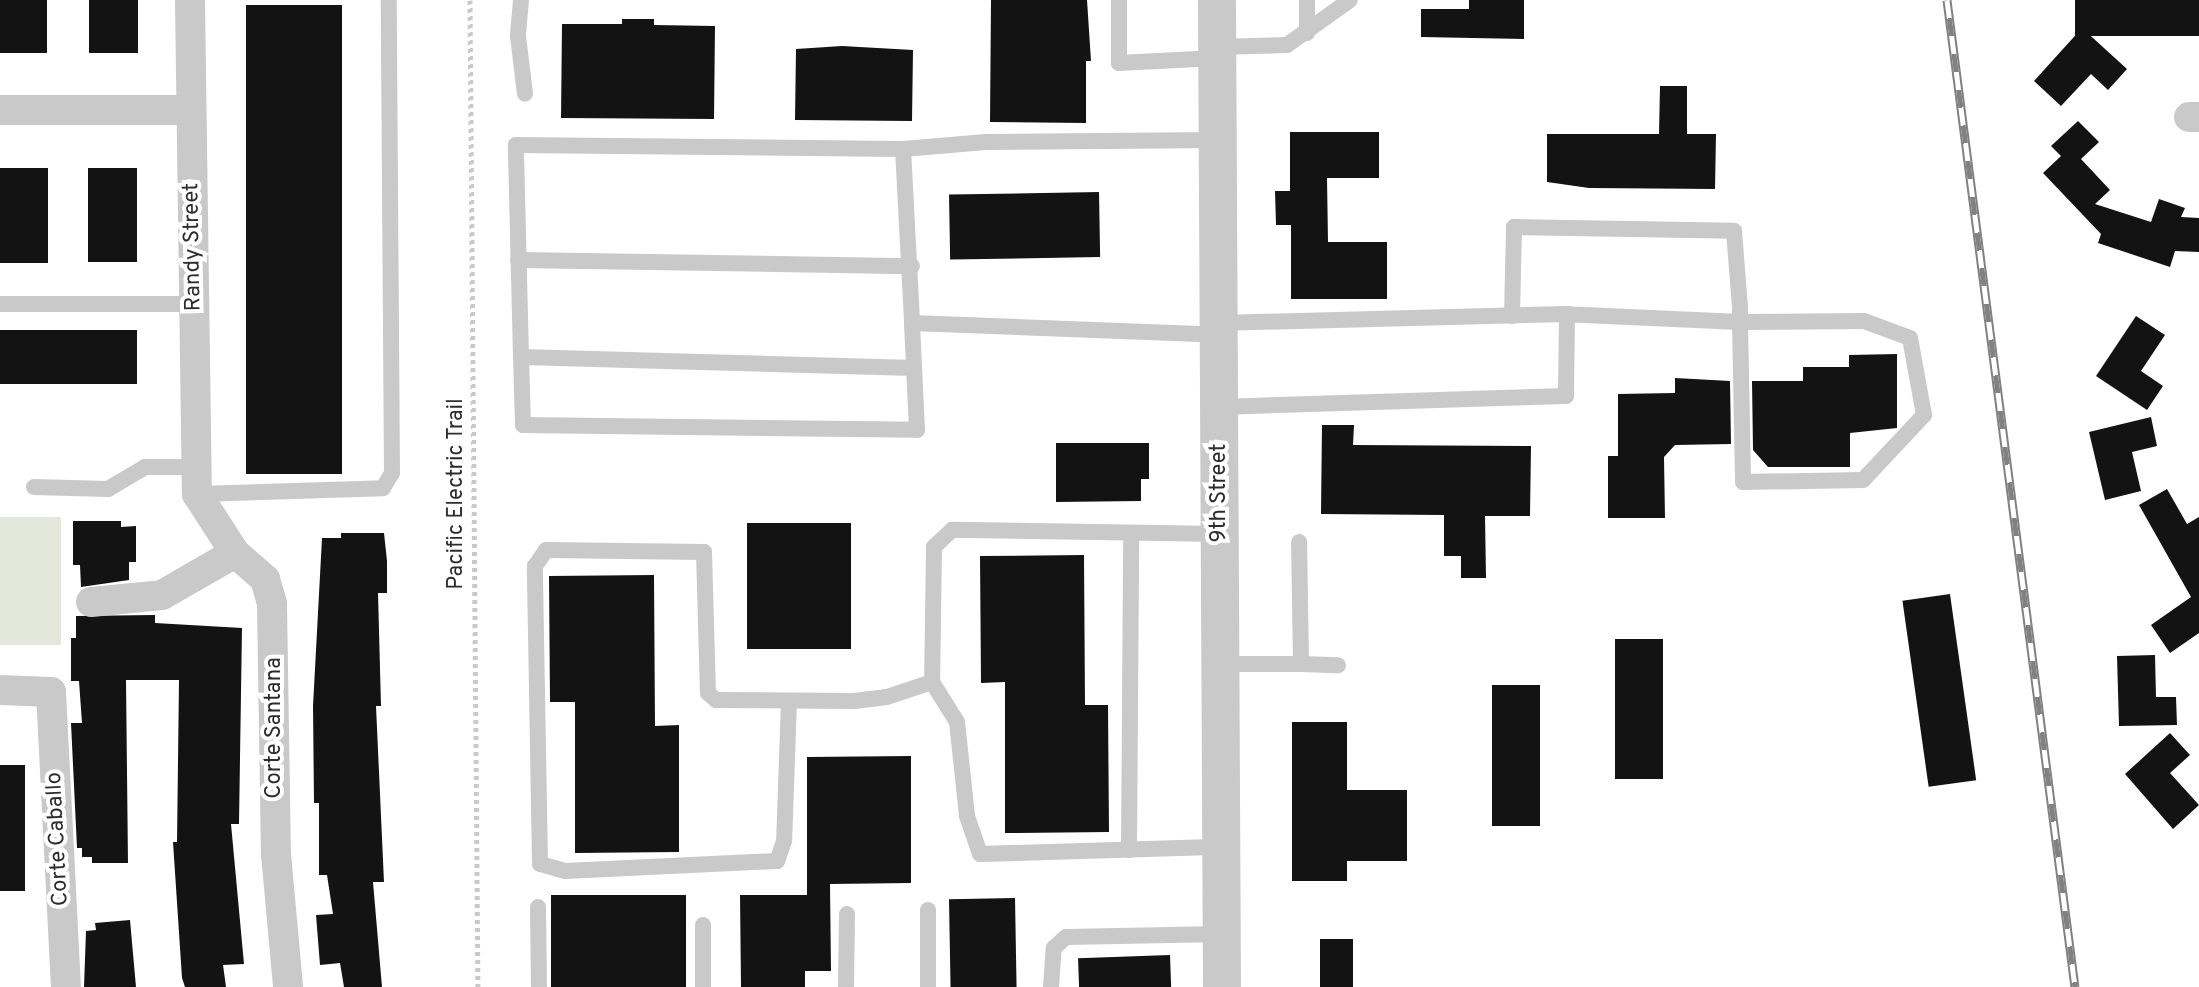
<!DOCTYPE html>
<style>
body{margin:0}
#map{position:relative;width:2199px;height:987px;overflow:hidden;background:#fff;font-family:Overpass,sans-serif}
div>[style]{position:absolute}
.green>*{inset:0;background:#e4e8da;transform-origin:0 0}
.building>*{inset:0;background:#131313;transform-origin:0 0}
.path>*{height:5px;margin-top:-2.5px;transform-origin:0;background:repeating-linear-gradient(90deg,#c9c9c9 0 4px,transparent 0 8px)}
.service>*{height:16px;margin:-8px;padding:0 8px;transform-origin:8px;border-radius:8px;background:#c9c9c9}
.minor>*{height:30px;margin:-15px;padding:0 15px;transform-origin:15px;border-radius:15px;background:#c9c9c9}
.tertiary>*{height:38px;margin:-19px;padding:0 19px;transform-origin:19px;border-radius:19px;background:#c9c9c9}
.rail>*{height:9px;margin-top:-4.5px;transform-origin:0;background:repeating-linear-gradient(90deg,#fff 0 18px,#818181 0 36px);box-sizing:border-box;border-block:2px solid #818181}
span{translate:-50% -50%;white-space:nowrap;text-align:center;line-height:1.15;-webkit-text-stroke:8px #fff;paint-order:stroke}
.street-label{font-size:22px;color:#2c2c2c}
</style>
<div id="map">
<div class="green">
<div style="left:61px;top:517px;width:128px;height:61px;rotate:90deg"></div>
</div>
<div class="building">
<div style="left:0;top:0;width:47px;height:53px"></div>
<div style="left:89px;top:0;width:49px;height:53px"></div>
<div style="clip-path:polygon(991px 0,1087px 0,1091px 61px,1086px 61px,1086px 123px,990px 122px)"></div>
<div style="clip-path:polygon(1469px 0,1524px 0,1524px 39px,1421px 37px,1421px 9px,1469px 9px)"></div>
<div style="left:2075px;top:0;width:124px;height:36px"></div>
<div style="left:246px;top:5px;width:96px;height:469px"></div>
<div style="clip-path:polygon(622px 19px,654px 19px,654px 25px,715px 26px,714px 119px,561px 118px,562px 24px,622px 24px)"></div>
<div style="clip-path:polygon(2082px 28px,2127px 69px,2108px 90px,2091px 74px,2061px 106px,2034px 81px)"></div>
<div style="clip-path:polygon(842px 46px,913px 50px,912px 121px,795px 120px,796px 49px)"></div>
<div style="clip-path:polygon(1660px 86px,1687px 86px,1687px 134px,1716px 134px,1715px 189px,1589px 188px,1547px 182px,1547px 134px,1659px 134px)"></div>
<div style="clip-path:polygon(2078px 121px,2099px 142px,2081px 159px,2110px 190px,2095px 204px,2151px 222px,2159px 199px,2185px 208px,2181px 217px,2199px 218px,2199px 252px,2175px 251px,2170px 267px,2098px 243px,2101px 234px,2043px 173px,2061px 156px,2051px 146px)"></div>
<div style="clip-path:polygon(1290px 132px,1379px 132px,1379px 178px,1327px 178px,1328px 242px,1387px 242px,1387px 299px,1291px 299px,1291px 225px,1276px 225px,1275px 191px,1290px 191px)"></div>
<div style="left:0;top:168px;width:48px;height:95px"></div>
<div style="left:88px;top:168px;width:49px;height:94px"></div>
<div style="left:1099px;top:192px;width:65px;height:150px;rotate:89deg"></div>
<div style="clip-path:polygon(2136px 316px,2165px 335px,2141px 371px,2163px 386px,2147px 410px,2096px 376px)"></div>
<div style="left:0;top:330px;width:137px;height:54px"></div>
<div style="clip-path:polygon(1897px 354px,1897px 428px,1850px 433px,1850px 467px,1768px 467px,1753px 450px,1752px 381px,1803px 381px,1803px 367px,1849px 367px,1849px 355px)"></div>
<div style="clip-path:polygon(1675px 378px,1730px 381px,1731px 444px,1675px 445px,1664px 457px,1665px 518px,1608px 518px,1608px 456px,1618px 456px,1618px 394px,1675px 393px)"></div>
<div style="clip-path:polygon(2151px 417px,2157px 446px,2132px 452px,2141px 491px,2105px 500px,2089px 432px)"></div>
<div style="clip-path:polygon(1322px 425px,1354px 425px,1353px 445px,1531px 446px,1530px 516px,1485px 516px,1486px 578px,1461px 578px,1461px 556px,1444px 556px,1444px 515px,1321px 514px)"></div>
<div style="clip-path:polygon(1056px 443px,1149px 443px,1149px 479px,1141px 479px,1141px 501px,1056px 502px)"></div>
<div style="clip-path:polygon(2167px 489px,2187px 524px,2199px 517px,2199px 633px,2170px 653px,2151px 625px,2191px 597px,2139px 505px)"></div>
<div style="clip-path:polygon(73px 521px,121px 521px,121px 527px,136px 526px,136px 562px,129px 562px,129px 580px,81px 587px,80px 565px,73px 565px)"></div>
<div style="left:851px;top:523px;width:126px;height:104px;rotate:90deg"></div>
<div style="clip-path:polygon(341px 533px,384px 533px,387px 561px,387px 593px,378px 593px,381px 706px,376px 706px,384px 882px,373px 882px,382px 987px,344px 987px,340px 963px,320px 965px,316px 915px,333px 914px,327px 875px,319px 875px,319px 803px,314px 803px,313px 706px,322px 538px,341px 538px)"></div>
<div style="clip-path:polygon(1084px 555px,1085px 705px,1108px 705px,1109px 832px,1005px 833px,1005px 682px,981px 683px,980px 556px)"></div>
<div style="clip-path:polygon(654px 575px,655px 726px,679px 725px,679px 852px,575px 853px,575px 702px,550px 702px,549px 576px)"></div>
<div style="left:1950px;top:594px;width:188px;height:48px;rotate:82deg"></div>
<div style="clip-path:polygon(155px 615px,155px 623px,242px 628px,239px 824px,231px 824px,244px 964px,223px 965px,226px 987px,185px 987px,182px 978px,173px 842px,177px 842px,179px 680px,126px 680px,128px 863px,92px 863px,92px 857px,82px 857px,82px 848px,77px 848px,71px 723px,82px 723px,79px 681px,71px 681px,71px 638px,76px 638px,76px 616px)"></div>
<div style="left:1615px;top:639px;width:48px;height:140px"></div>
<div style="clip-path:polygon(2155px 655px,2156px 697px,2176px 697px,2177px 725px,2119px 726px,2117px 656px)"></div>
<div style="left:1492px;top:685px;width:48px;height:141px"></div>
<div style="clip-path:polygon(1292px 722px,1347px 722px,1347px 790px,1407px 790px,1407px 861px,1347px 861px,1347px 881px,1292px 881px)"></div>
<div style="clip-path:polygon(2170px 733px,2190px 755px,2170px 773px,2199px 805px,2173px 829px,2125px 774px)"></div>
<div style="clip-path:polygon(911px 756px,911px 883px,830px 884px,831px 971px,805px 971px,805px 987px,741px 987px,740px 895px,807px 895px,807px 757px)"></div>
<div style="left:0;top:765px;width:25px;height:126px"></div>
<div style="left:551px;top:895px;width:135px;height:92px"></div>
<div style="left:1015px;top:898px;width:89px;height:66px;rotate:89deg"></div>
<div style="clip-path:polygon(130px 920px,136px 987px,84px 987px,86px 931px,96px 930px,95px 923px)"></div>
<div style="left:1320px;top:939px;width:33px;height:48px"></div>
<div style="left:1170px;top:955px;width:32px;height:92px;rotate:88deg"></div>
</div>
<div class="path">
<div style="left:470px;top:0;width:987px;rotate:89.54deg"></div>
</div>
<div class="service">
<div style="left:521px;top:0;width:36px;rotate:95deg"></div>
<div style="left:518px;top:36px;width:58px;rotate:83.1deg"></div>
<div style="left:1119px;top:0;width:63px;rotate:90deg"></div>
<div style="left:1119px;top:63px;width:98px;rotate:-2.9deg"></div>
<div style="left:1307px;top:0;width:33px;rotate:90deg"></div>
<div style="left:1217px;top:47px;width:70px;rotate:-1.6deg"></div>
<div style="left:1287px;top:45px;width:77px;rotate:-35.5deg"></div>
<div style="left:903px;top:149px;width:174px;rotate:87deg"></div>
<div style="left:912px;top:323px;width:307px;rotate:2.2deg"></div>
<div style="left:518px;top:260px;width:394px;rotate:0.9deg"></div>
<div style="left:0;top:304px;width:193px"></div>
<div style="left:1512px;top:316px;width:89px;rotate:-88.7deg"></div>
<div style="left:1514px;top:227px;width:220px;rotate:1deg"></div>
<div style="left:1734px;top:231px;width:77px;rotate:85.5deg"></div>
<div style="left:1740px;top:308px;width:14px;rotate:90deg"></div>
<div style="left:1740px;top:322px;width:160px;rotate:88.9deg"></div>
<div style="left:1743px;top:482px;width:120px;rotate:-1deg"></div>
<div style="left:1863px;top:480px;width:89px;rotate:-46.8deg"></div>
<div style="left:1924px;top:415px;width:78px;rotate:-100.3deg"></div>
<div style="left:1910px;top:338px;width:49px;rotate:-159.7deg"></div>
<div style="left:1864px;top:321px;width:124px;rotate:179.5deg"></div>
<div style="left:1740px;top:322px;width:173px;rotate:-177.4deg"></div>
<div style="left:1219px;top:323px;width:348px;rotate:-1.5deg"></div>
<div style="left:1567px;top:314px;width:82px;rotate:90.7deg"></div>
<div style="left:1566px;top:396px;width:347px;rotate:178.2deg"></div>
<div style="left:521px;top:357px;width:68px;rotate:88.3deg"></div>
<div style="left:523px;top:425px;width:394px;rotate:0.7deg"></div>
<div style="left:917px;top:430px;width:107px;rotate:-92.7deg"></div>
<div style="left:914px;top:368px;width:393px;rotate:-178.4deg"></div>
<div style="left:521px;top:357px;width:212px;rotate:-91.4deg"></div>
<div style="left:516px;top:145px;width:387px;rotate:0.6deg"></div>
<div style="left:903px;top:149px;width:83px;rotate:-4.8deg"></div>
<div style="left:986px;top:142px;width:231px;rotate:-0.5deg"></div>
<div style="left:34px;top:487px;width:74px;rotate:1.5deg"></div>
<div style="left:108px;top:489px;width:43px;rotate:-30.7deg"></div>
<div style="left:145px;top:467px;width:51px"></div>
<div style="left:197px;top:494px;width:186px;rotate:-1.8deg"></div>
<div style="left:383px;top:488px;width:17px;rotate:-59deg"></div>
<div style="left:392px;top:473px;width:473px;rotate:-90.4deg"></div>
<div style="left:1220px;top:534px;width:268px;rotate:-179.1deg"></div>
<div style="left:952px;top:530px;width:25px;rotate:137deg"></div>
<div style="left:934px;top:547px;width:135px;rotate:90.8deg"></div>
<div style="left:932px;top:682px;width:47px;rotate:58deg"></div>
<div style="left:957px;top:722px;width:95px;rotate:83.9deg"></div>
<div style="left:967px;top:816px;width:40px;rotate:71.1deg"></div>
<div style="left:980px;top:854px;width:241px;rotate:-1.7deg"></div>
<div style="left:1220px;top:664px;width:81px"></div>
<div style="left:1301px;top:664px;width:122px;rotate:-90.9deg"></div>
<div style="left:1301px;top:664px;width:37px;rotate:2deg"></div>
<div style="left:789px;top:701px;width:140px;rotate:92deg"></div>
<div style="left:784px;top:841px;width:21px;rotate:109deg"></div>
<div style="left:777px;top:861px;width:212px;rotate:177.3deg"></div>
<div style="left:565px;top:871px;width:26px;rotate:-164deg"></div>
<div style="left:540px;top:864px;width:298px;rotate:-91deg"></div>
<div style="left:535px;top:566px;width:19px;rotate:-55deg"></div>
<div style="left:546px;top:550px;width:158px;rotate:0.7deg"></div>
<div style="left:704px;top:552px;width:141px;rotate:88.4deg"></div>
<div style="left:708px;top:693px;width:11px;rotate:41deg"></div>
<div style="left:716px;top:700px;width:138px;rotate:0.4deg"></div>
<div style="left:854px;top:701px;width:33px;rotate:-7deg"></div>
<div style="left:887px;top:697px;width:47px;rotate:-18.4deg"></div>
<div style="left:1129px;top:850px;width:317px;rotate:-89.6deg"></div>
<div style="left:538px;top:907px;width:80px;rotate:89.3deg"></div>
<div style="left:928px;top:910px;width:77px;rotate:90deg"></div>
<div style="left:703px;top:925px;width:62px;rotate:90deg"></div>
<div style="left:846px;top:987px;width:73px;rotate:-89.2deg"></div>
<div style="left:1051px;top:987px;width:39px;rotate:-86deg"></div>
<div style="left:1054px;top:948px;width:16px;rotate:-43deg"></div>
<div style="left:1066px;top:937px;width:156px;rotate:-1.1deg"></div>
</div>
<div class="minor">
<div style="left:190px;top:0;width:494px;rotate:89.2deg"></div>
<div style="left:197px;top:494px;width:70px;rotate:57.2deg"></div>
<div style="left:235px;top:553px;width:40px;rotate:41deg"></div>
<div style="left:265px;top:579px;width:26px;rotate:74deg"></div>
<div style="left:272px;top:604px;width:250px;rotate:89.1deg"></div>
<div style="left:276px;top:854px;width:134px;rotate:84.8deg"></div>
<div style="left:0;top:110px;width:191px"></div>
<div style="left:2189px;top:117px;width:10px"></div>
<div style="left:91px;top:602px;width:71px;rotate:-5.6deg"></div>
<div style="left:162px;top:595px;width:84px;rotate:-29.9deg"></div>
<div style="left:0;top:690px;width:51px;rotate:2.2deg"></div>
<div style="left:51px;top:692px;width:295px;rotate:87.1deg"></div>
</div>
<div class="tertiary">
<div style="left:1217px;top:0;width:987px;rotate:89.71deg"></div>
</div>
<div class="rail">
<div style="left:1947px;top:0;width:995px;rotate:82.61deg"></div>
</div>
<div class="street-label">
<span style="left:193px;top:247px;rotate:-91deg">Randy Street</span>
<span style="left:1220px;top:493px;rotate:-90deg">9th Street</span>
<span style="left:457px;top:494px;rotate:-90deg">Pacific Electric Trail</span>
<span style="left:275px;top:728px;rotate:-90deg">Corte Santana</span>
<span style="left:58px;top:839px;rotate:-93deg">Corte Caballo</span>
</div>
</div>
